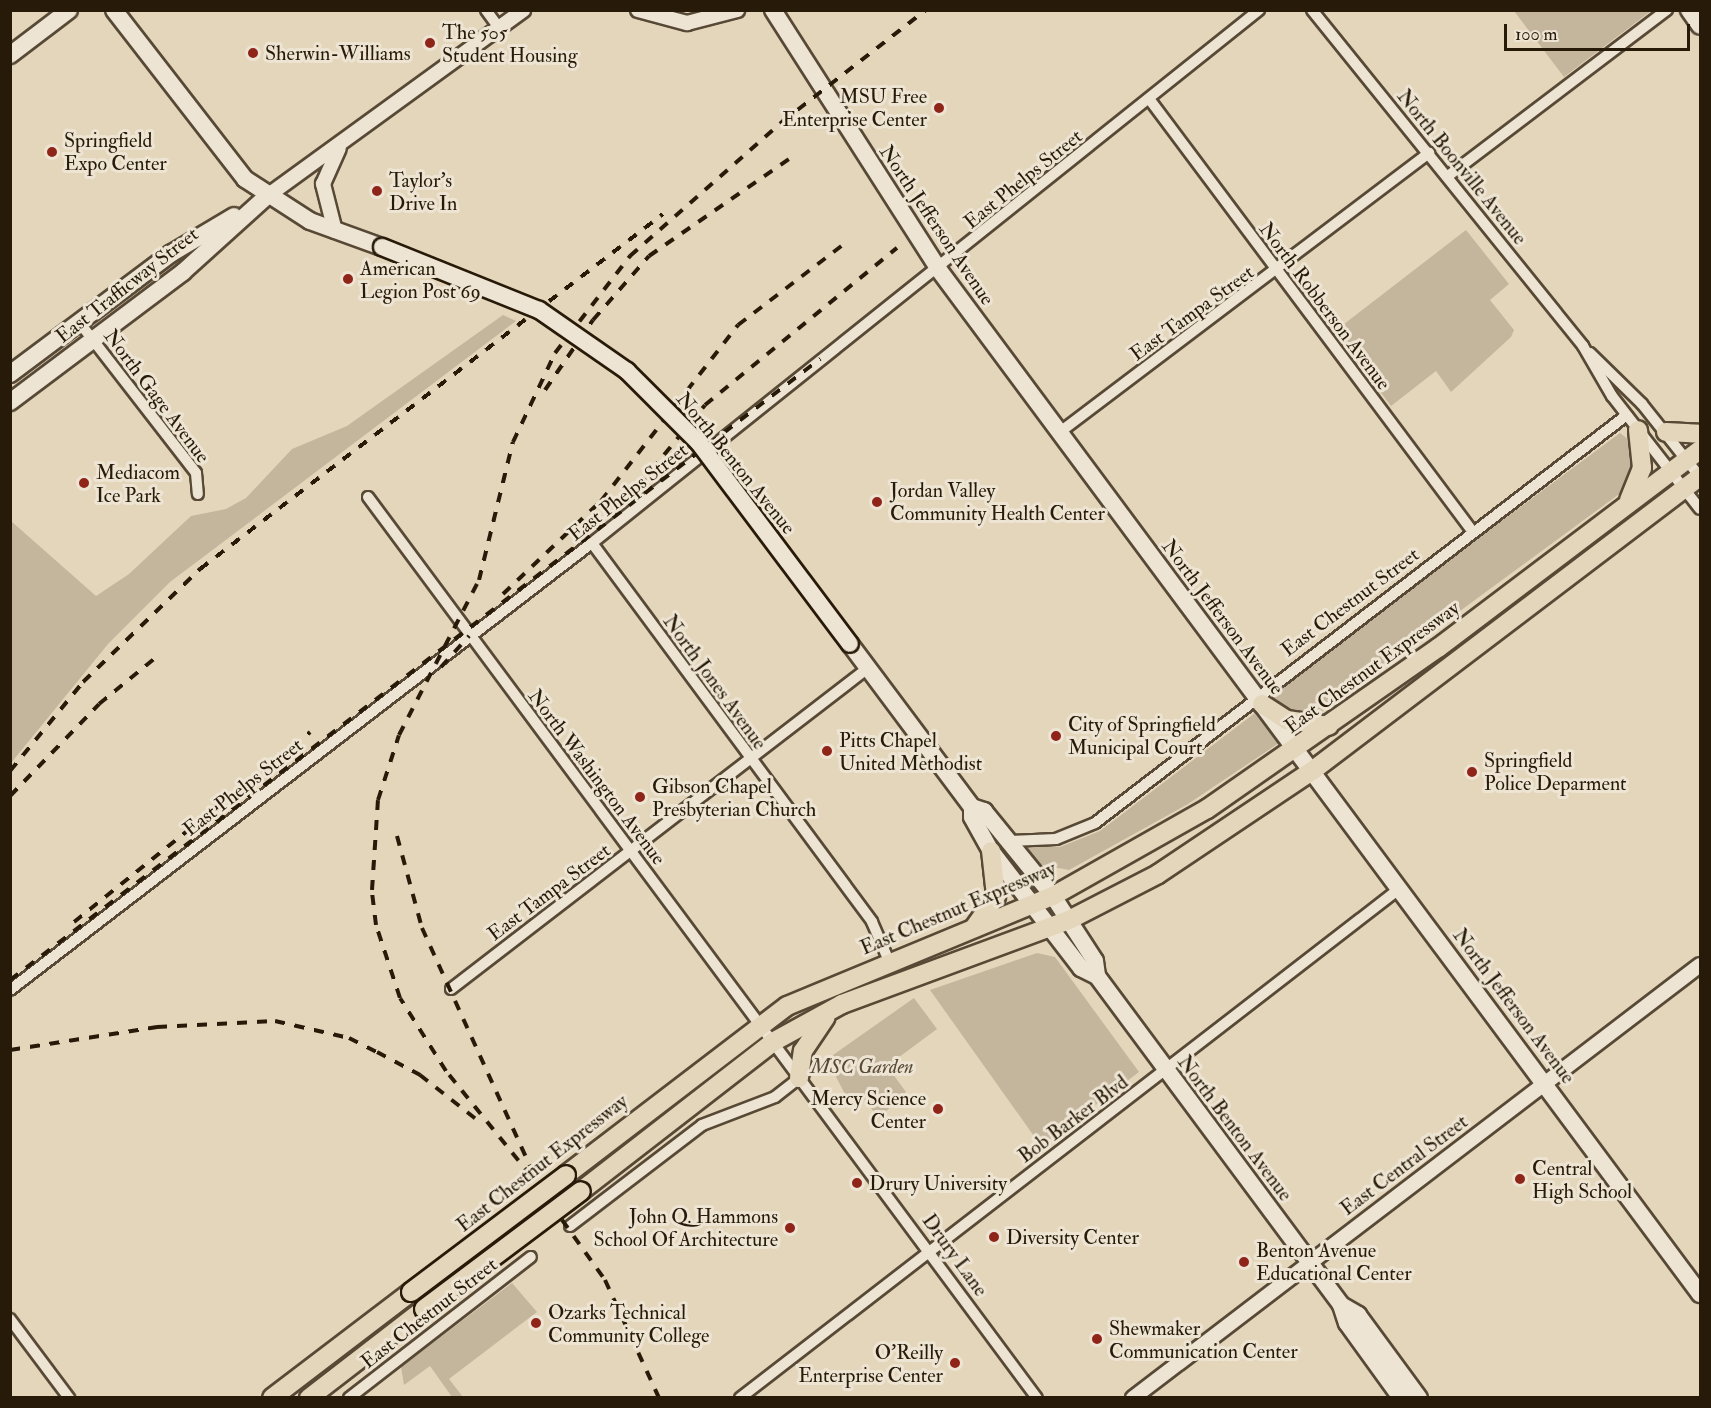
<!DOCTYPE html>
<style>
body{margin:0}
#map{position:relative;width:1711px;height:1408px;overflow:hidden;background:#e4d6bb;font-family:"IM FELL Double Pica",serif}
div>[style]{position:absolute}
.green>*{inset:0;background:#c4b69d}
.roads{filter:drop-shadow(2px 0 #574935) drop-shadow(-2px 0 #574935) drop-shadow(0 2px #574935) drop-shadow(0 -2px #574935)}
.minor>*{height:10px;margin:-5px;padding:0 5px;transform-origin:5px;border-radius:5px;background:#ede4d3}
.tertiary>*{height:14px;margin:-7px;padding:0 7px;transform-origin:7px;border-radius:7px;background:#ede4d3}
.secondary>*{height:16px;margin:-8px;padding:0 8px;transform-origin:8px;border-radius:8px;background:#ede4d3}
.primary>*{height:18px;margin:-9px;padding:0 9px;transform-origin:9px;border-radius:9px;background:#e4d6bb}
.rail>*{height:4px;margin-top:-2px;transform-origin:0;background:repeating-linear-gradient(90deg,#281a08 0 10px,transparent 0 20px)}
.bridges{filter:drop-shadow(2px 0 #281a08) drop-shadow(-2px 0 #281a08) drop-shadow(0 2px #281a08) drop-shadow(0 -2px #281a08)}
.secondary-bridge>*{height:16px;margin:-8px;padding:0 8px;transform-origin:8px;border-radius:8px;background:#ede4d3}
.primary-bridge>*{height:18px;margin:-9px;padding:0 9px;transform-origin:9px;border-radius:9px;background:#e4d6bb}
.dots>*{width:16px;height:16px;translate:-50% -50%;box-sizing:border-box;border:3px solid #ede4d3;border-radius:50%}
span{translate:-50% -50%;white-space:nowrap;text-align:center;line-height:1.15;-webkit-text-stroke:6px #ede4d3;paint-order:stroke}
.poi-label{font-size:20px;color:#281a08}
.left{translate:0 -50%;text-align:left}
.right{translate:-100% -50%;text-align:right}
.street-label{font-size:20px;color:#281a08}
.park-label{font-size:20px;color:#574935;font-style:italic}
.frame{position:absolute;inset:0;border:12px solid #281a08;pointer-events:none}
.scale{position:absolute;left:1504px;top:24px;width:186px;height:27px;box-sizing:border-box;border:3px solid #281a08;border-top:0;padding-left:8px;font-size:18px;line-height:21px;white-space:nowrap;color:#281a08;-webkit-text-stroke:4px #ede4d3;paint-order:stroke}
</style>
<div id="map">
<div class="green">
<div style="clip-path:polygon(1514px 11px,1651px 11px,1564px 77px)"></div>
<div style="clip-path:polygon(1466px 230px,1509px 284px,1490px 300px,1514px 330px,1511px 337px,1451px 392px,1436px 371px,1391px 406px,1335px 331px)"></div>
<div style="clip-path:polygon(503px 315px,516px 321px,170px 582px,108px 644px,11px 763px,11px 521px,96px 596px,129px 574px,191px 516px,226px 509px,246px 498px,292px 449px,347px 426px)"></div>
<div style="clip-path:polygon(1620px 433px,1629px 440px,1636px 463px,1622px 492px,1325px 710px,1305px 716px,1273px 699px,1272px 691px)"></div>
<div style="clip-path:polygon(1255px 713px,1279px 743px,1188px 804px,1069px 870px,1042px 865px,1025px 850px,1023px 844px,1060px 847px,1100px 831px)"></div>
<div style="clip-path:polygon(1037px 953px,1055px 957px,1139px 1072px,1041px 1146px,930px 990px)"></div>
<div style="clip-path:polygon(914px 998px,937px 1029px,887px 1066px,906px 1092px,879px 1118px,860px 1094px,849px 1102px,830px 1065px,833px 1055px)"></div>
<div style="clip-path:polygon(512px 1283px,537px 1312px,449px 1379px,463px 1397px,452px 1397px,430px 1366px,404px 1385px,401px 1367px)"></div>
</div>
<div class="roads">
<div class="minor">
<div style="left:486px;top:10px;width:22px;rotate:54deg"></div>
<div style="left:1312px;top:10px;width:432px;rotate:51.1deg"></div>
<div style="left:1583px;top:346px;width:58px;rotate:59.9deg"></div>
<div style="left:1612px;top:396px;width:143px;rotate:52.1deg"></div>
<div style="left:1150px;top:100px;width:539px;rotate:53.22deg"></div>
<div style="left:1448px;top:176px;width:275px;rotate:-37.2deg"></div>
<div style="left:79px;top:322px;width:191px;rotate:52.2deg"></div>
<div style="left:196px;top:473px;width:21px;rotate:85deg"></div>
<div style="left:1590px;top:353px;width:73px;rotate:44.4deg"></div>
<div style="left:1642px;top:404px;width:93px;rotate:51.5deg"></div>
<div style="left:1060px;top:432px;width:463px;rotate:-37.1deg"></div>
<div style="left:368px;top:497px;width:1122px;rotate:53.41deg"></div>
<div style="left:592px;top:543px;width:471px;rotate:53.5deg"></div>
<div style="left:872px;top:922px;width:43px;rotate:66.4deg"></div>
<div style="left:1010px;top:841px;width:46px;rotate:-2.5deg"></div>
<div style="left:1056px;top:839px;width:42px;rotate:-22.3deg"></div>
<div style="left:1095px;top:823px;width:670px;rotate:-37.49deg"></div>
<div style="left:451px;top:989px;width:526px;rotate:-37.59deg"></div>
<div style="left:10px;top:990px;width:734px;rotate:-37.53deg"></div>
<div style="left:592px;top:543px;width:854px;rotate:-38.63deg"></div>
<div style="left:570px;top:1226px;width:166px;rotate:-37.4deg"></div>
<div style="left:702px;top:1125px;width:78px;rotate:-21deg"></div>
<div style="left:775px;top:1097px;width:31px;rotate:-38deg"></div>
<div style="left:10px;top:1319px;width:99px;rotate:53.2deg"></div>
<div style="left:349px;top:1398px;width:230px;rotate:-37.8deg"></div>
<div style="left:740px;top:1398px;width:833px;rotate:-37.68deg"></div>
</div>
<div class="tertiary">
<div style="left:638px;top:10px;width:51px;rotate:14.9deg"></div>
<div style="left:687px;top:23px;width:52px;rotate:-14.6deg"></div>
<div style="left:266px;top:197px;width:318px;rotate:-36deg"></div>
<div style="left:335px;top:231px;width:49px;rotate:-104.3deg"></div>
<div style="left:323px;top:184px;width:39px;rotate:-66deg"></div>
<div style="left:1133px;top:1398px;width:713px;rotate:-37.37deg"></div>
</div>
<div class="secondary">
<div style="left:114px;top:10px;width:214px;rotate:52.2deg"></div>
<div style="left:245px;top:179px;width:77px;rotate:32.9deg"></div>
<div style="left:310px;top:221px;width:77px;rotate:19.9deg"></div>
<div style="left:773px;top:10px;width:308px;rotate:57.4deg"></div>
<div style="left:939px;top:270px;width:1276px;rotate:53.38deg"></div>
<div style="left:1689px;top:10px;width:19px;rotate:55deg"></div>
<div style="left:10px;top:55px;width:74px;rotate:-37.3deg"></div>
<div style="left:10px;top:374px;width:202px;rotate:-36.8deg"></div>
<div style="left:172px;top:253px;width:72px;rotate:-30.8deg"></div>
<div style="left:10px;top:402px;width:216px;rotate:-36.9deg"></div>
<div style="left:183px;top:272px;width:112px;rotate:-42.1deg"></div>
<div style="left:850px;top:644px;width:204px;rotate:53.2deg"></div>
<div style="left:972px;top:807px;width:13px;rotate:18deg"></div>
<div style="left:984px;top:811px;width:109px;rotate:50.9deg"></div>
<div style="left:1053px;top:896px;width:77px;rotate:57.1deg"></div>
<div style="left:1095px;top:961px;width:15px;rotate:82deg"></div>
<div style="left:972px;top:807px;width:10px;rotate:90deg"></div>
<div style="left:972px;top:817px;width:39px;rotate:61deg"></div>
<div style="left:991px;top:851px;width:148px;rotate:52.4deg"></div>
<div style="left:1081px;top:968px;width:18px;rotate:27deg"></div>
<div style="left:1097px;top:976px;width:410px;rotate:53.4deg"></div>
<div style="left:1341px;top:1305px;width:19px;rotate:72deg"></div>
<div style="left:1347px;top:1323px;width:92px;rotate:54.2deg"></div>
<div style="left:1341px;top:1305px;width:20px;rotate:30deg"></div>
<div style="left:1358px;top:1315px;width:103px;rotate:53.7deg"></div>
</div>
<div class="primary">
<div style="left:1666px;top:432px;width:34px;rotate:3deg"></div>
<div style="left:1629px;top:500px;width:35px;rotate:-68deg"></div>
<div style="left:1642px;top:468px;width:38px;rotate:-96deg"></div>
<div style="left:1262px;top:704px;width:30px;rotate:33deg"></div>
<div style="left:1287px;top:720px;width:42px;rotate:8.1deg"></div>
<div style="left:974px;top:928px;width:39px;rotate:-55deg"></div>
<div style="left:996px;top:896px;width:45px;rotate:-96.3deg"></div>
<div style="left:799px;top:1078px;width:27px;rotate:-82deg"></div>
<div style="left:803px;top:1051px;width:40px;rotate:-56deg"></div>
<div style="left:566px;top:1175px;width:278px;rotate:-37.4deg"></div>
<div style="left:787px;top:1006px;width:288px;rotate:-22.5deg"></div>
<div style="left:1053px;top:896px;width:177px;rotate:-29.5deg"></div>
<div style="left:1207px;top:809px;width:282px;rotate:-34.9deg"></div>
<div style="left:1438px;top:648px;width:328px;rotate:-37.1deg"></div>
<div style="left:581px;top:1191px;width:243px;rotate:-37.8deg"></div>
<div style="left:773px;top:1042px;width:79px;rotate:-28.8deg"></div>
<div style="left:842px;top:1004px;width:242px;rotate:-20.3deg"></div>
<div style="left:1069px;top:920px;width:100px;rotate:-27.3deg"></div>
<div style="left:1158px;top:874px;width:185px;rotate:-33.8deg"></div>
<div style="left:1312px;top:771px;width:487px;rotate:-37.2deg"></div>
<div style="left:272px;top:1398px;width:175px;rotate:-37.3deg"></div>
<div style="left:309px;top:1398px;width:145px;rotate:-37.7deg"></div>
</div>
</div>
<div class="rail">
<div style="left:782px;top:122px;width:182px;rotate:-37.9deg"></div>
<div style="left:545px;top:390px;width:85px;rotate:-55.6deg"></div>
<div style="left:593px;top:320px;width:85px;rotate:-48.8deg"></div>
<div style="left:649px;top:256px;width:178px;rotate:-34.7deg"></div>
<div style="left:626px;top:501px;width:124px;rotate:-50.5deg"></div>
<div style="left:705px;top:405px;width:248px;rotate:-39.3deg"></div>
<div style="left:503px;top:594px;width:135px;rotate:-43.5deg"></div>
<div style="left:601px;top:501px;width:223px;rotate:-52.1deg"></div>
<div style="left:738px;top:325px;width:140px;rotate:-37.4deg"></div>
<div style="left:441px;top:667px;width:42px;rotate:-47.9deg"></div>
<div style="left:10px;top:771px;width:115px;rotate:-50.6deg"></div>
<div style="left:83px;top:682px;width:163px;rotate:-44deg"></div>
<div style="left:200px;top:569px;width:583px;rotate:-37.48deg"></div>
<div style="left:10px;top:796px;width:128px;rotate:-45.9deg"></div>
<div style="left:99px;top:704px;width:71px;rotate:-39.3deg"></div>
<div style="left:397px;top:836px;width:95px;rotate:74.8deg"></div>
<div style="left:422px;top:928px;width:261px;rotate:65.6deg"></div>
<div style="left:74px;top:922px;width:303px;rotate:-38.8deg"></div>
<div style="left:10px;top:980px;width:1021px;rotate:-37.48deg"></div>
<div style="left:10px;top:1050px;width:149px;rotate:-8.9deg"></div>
<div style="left:157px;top:1027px;width:118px;rotate:-2.9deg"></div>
<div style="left:275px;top:1021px;width:76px;rotate:12.9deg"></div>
<div style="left:349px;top:1038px;width:31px;rotate:27deg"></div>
<div style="left:377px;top:1052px;width:49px;rotate:28.1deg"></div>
<div style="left:420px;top:1075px;width:78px;rotate:38.2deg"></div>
<div style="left:527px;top:1171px;width:134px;rotate:54.4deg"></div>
<div style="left:605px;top:1280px;width:130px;rotate:65.4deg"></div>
<div style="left:531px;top:1176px;width:135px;rotate:-129deg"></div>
<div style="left:446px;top:1071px;width:86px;rotate:-122.2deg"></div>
<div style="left:400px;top:998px;width:77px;rotate:-108.2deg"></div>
<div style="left:376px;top:925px;width:35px;rotate:-97deg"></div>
<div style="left:372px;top:890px;width:90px;rotate:-86.2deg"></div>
<div style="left:378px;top:800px;width:68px;rotate:-72.1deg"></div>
<div style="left:399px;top:735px;width:174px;rotate:-62.7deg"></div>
<div style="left:479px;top:580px;width:142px;rotate:-76.2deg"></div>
<div style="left:513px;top:442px;width:98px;rotate:-64.7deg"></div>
<div style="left:555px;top:353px;width:123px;rotate:-52.3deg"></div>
<div style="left:630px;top:256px;width:212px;rotate:-41.4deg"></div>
</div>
<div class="bridges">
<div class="secondary-bridge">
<div style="left:382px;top:247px;width:169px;rotate:21.9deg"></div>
<div style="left:539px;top:310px;width:107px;rotate:34.7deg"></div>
<div style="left:627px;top:371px;width:102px;rotate:45deg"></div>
<div style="left:699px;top:443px;width:251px;rotate:53.1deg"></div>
</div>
<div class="primary-bridge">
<div style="left:411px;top:1292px;width:194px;rotate:-37deg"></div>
<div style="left:424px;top:1309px;width:196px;rotate:-36.9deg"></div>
</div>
</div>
<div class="dots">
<div style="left:430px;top:43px;background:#8f2418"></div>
<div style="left:253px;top:53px;background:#8f2418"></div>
<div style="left:939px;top:108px;background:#8f2418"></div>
<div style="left:52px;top:152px;background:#8f2418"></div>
<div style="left:377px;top:191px;background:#8f2418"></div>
<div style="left:348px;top:279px;background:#8f2418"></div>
<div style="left:84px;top:483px;background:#8f2418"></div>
<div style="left:877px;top:502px;background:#8f2418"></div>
<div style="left:1056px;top:736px;background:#8f2418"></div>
<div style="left:827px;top:751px;background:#8f2418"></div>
<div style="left:1472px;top:772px;background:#8f2418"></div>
<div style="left:640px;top:797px;background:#8f2418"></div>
<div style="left:938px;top:1109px;background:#8f2418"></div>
<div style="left:1520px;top:1179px;background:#8f2418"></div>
<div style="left:857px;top:1183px;background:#8f2418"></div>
<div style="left:790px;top:1228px;background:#8f2418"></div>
<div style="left:994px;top:1237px;background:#8f2418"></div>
<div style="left:1244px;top:1262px;background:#8f2418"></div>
<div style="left:536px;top:1323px;background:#8f2418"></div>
<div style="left:1097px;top:1339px;background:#8f2418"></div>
<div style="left:955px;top:1363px;background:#8f2418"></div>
</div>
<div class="poi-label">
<span class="left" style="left:442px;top:44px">The 505<br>Student Housing</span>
<span class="left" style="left:265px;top:53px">Sherwin-Williams</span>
<span class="right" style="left:927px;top:108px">MSU Free<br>Enterprise Center</span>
<span class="left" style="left:64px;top:152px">Springfield<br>Expo Center</span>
<span class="left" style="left:389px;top:192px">Taylor's<br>Drive In</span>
<span class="left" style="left:360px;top:280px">American<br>Legion Post 69</span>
<span class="left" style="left:96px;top:484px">Mediacom<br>Ice Park</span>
<span class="left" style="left:890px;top:502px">Jordan Valley<br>Community Health Center</span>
<span class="left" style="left:1068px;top:736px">City of Springfield<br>Municipal Court</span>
<span class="left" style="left:839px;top:752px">Pitts Chapel<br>United Methodist</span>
<span class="left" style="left:1484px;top:772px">Springfield<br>Police Deparment</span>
<span class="left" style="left:652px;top:798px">Gibson Chapel<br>Presbyterian Church</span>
<span class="right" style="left:926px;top:1110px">Mercy Science<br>Center</span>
<span class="left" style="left:1532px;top:1180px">Central<br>High School</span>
<span class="left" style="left:869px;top:1183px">Drury University</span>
<span class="right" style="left:778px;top:1228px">John Q. Hammons<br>School Of Architecture</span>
<span class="left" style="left:1006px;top:1237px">Diversity Center</span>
<span class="left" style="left:1256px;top:1262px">Benton Avenue<br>Educational Center</span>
<span class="left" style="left:548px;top:1324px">Ozarks Technical<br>Community College</span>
<span class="left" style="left:1109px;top:1340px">Shewmaker<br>Communication Center</span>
<span class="right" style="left:943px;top:1364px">O'Reilly<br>Enterprise Center</span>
</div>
<div class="street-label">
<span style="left:1462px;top:167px;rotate:51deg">North Boonville Avenue</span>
<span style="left:1023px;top:179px;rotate:-39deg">East Phelps Street</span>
<span style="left:937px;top:225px;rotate:56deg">North Jefferson Avenue</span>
<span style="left:127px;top:285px;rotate:-38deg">East Trafficway Street</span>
<span style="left:1325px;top:306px;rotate:53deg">North Robberson Avenue</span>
<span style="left:1192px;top:313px;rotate:-36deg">East Tampa Street</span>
<span style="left:157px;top:396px;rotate:53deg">North Gage Avenue</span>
<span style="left:736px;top:463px;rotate:51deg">North Benton Avenue</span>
<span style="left:628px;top:492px;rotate:-38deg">East Phelps Street</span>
<span style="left:1350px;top:602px;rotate:-37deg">East Chestnut Street</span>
<span style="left:1223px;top:617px;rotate:53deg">North Jefferson Avenue</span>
<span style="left:1372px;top:667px;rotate:-36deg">East Chestnut Expressway</span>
<span style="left:715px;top:682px;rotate:54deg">North Jones Avenue</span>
<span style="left:597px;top:777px;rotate:53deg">North Washington Avenue</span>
<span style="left:243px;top:787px;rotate:-38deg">East Phelps Street</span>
<span style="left:549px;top:892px;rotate:-37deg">East Tampa Street</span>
<span style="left:958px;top:908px;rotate:-23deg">East Chestnut Expressway</span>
<span style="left:1514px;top:1006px;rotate:53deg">North Jefferson Avenue</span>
<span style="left:1073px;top:1119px;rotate:-37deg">Bob Barker Blvd</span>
<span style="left:1235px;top:1128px;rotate:53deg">North Benton Avenue</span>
<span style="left:542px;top:1163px;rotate:-38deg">East Chestnut Expressway</span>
<span style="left:1404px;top:1165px;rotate:-37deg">East Central Street</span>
<span style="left:955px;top:1255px;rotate:54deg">Drury Lane</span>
<span style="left:429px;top:1313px;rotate:-38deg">East Chestnut Street</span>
</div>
<div class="park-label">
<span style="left:862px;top:1066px">MSC Garden</span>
</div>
<div class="frame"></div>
<div class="scale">100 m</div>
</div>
